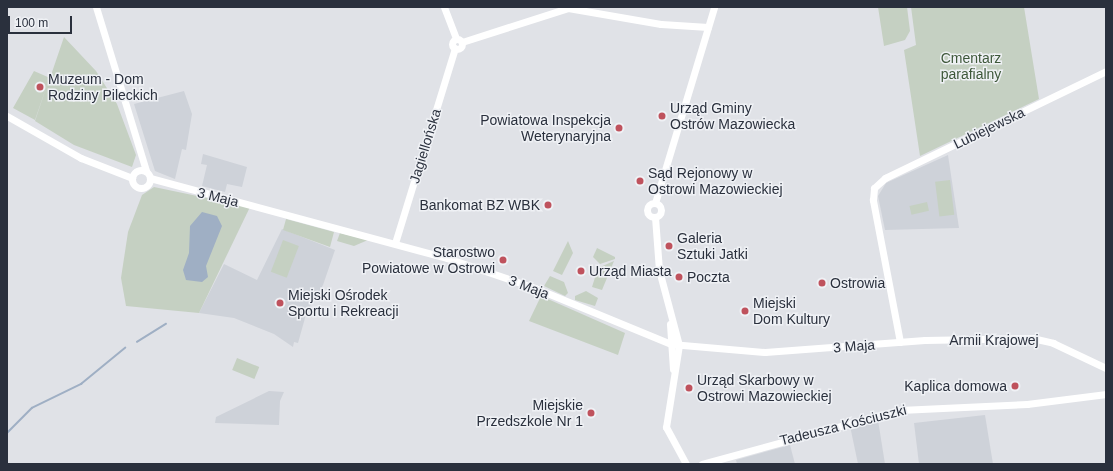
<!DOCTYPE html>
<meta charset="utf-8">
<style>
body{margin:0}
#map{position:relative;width:1113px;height:471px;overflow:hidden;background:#e0e2e7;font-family:Helvetica,sans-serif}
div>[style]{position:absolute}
.built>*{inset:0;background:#ced2d9}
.green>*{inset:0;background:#c5d0c2;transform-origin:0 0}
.water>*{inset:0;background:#9fafc4}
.stream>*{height:1.5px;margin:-0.75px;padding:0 0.75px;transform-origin:0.75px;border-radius:0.75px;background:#9fafc4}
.secondary>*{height:7px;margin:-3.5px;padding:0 3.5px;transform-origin:3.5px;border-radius:3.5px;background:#fff}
.secondary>.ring{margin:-3.5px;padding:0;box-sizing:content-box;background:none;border:7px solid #fff;border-radius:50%}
.dots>*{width:11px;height:11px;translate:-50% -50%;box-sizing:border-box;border:2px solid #eff1f5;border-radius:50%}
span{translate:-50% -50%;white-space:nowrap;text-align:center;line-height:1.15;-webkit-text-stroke:3px #eff1f5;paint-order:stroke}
.park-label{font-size:14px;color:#3d5739}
.poi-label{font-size:14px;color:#2a303d}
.left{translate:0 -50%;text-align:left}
.right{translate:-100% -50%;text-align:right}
.street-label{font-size:14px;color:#2a303d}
.frame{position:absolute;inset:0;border:8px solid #2a303d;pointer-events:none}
.scale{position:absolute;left:8px;top:16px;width:64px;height:18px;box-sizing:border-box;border:2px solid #2a303d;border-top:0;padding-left:5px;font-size:12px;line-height:14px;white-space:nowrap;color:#2a303d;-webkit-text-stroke:3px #eff1f5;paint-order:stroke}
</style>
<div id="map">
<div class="built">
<div style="clip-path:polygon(184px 91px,192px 114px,186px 150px,182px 149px,175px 179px,155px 171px,134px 104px)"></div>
<div style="clip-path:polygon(203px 154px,247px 167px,242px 187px,227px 184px,225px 192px,202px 186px,207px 165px,201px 164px)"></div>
<div style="clip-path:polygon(948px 155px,959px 228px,885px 230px,878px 196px,886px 183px)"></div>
<div style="clip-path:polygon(282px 229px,335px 250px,323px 285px,307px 311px,298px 343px,294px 342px,293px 347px,274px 334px,234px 318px,199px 313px,224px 264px,257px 280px)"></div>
<div style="clip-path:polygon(269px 391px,284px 392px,280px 401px,279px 425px,215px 423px,216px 417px)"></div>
<div style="clip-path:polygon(985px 415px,993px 464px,919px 464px,914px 423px)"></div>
<div style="clip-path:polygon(878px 420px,885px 464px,858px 464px,850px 426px)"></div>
<div style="clip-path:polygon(790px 445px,795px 464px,737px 464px,736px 460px)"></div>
</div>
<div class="green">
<div style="clip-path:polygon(878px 7px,907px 7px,910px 31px,905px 40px,884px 46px)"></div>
<div style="clip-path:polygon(911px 7px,1024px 7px,1039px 99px,920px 156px,904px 50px,916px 45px)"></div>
<div style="clip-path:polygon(64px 37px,96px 71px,117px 104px,136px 155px,132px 167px,74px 145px,35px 121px,48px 82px,35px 120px,13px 108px,34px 71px,50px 78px)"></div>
<div style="left:950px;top:180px;width:35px;height:15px;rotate:83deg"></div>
<div style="clip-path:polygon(154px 187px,250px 207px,199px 313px,126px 306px,121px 278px,128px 232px,142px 195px)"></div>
<div style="left:927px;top:202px;width:9px;height:18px;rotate:77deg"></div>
<div style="clip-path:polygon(286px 219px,334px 232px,330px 247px,283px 230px)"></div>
<div style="clip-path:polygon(340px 233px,368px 240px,354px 246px,337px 241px)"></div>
<div style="left:283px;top:240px;width:17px;height:34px;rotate:21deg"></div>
<div style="clip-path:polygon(568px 241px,573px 253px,562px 275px,553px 271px)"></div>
<div style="clip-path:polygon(597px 248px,615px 257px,615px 259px,600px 264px,593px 257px)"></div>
<div style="clip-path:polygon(614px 261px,602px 290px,592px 287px,598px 268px)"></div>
<div style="clip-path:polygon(550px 276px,564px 282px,568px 293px,565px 296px,544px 286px)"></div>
<div style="clip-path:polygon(586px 291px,598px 298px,595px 306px,575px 300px,575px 296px)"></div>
<div style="clip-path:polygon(541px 296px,625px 333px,618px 355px,529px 321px)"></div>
<div style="left:237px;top:358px;width:24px;height:13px;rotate:22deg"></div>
</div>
<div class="water">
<div style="clip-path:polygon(202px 212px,217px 216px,222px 226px,206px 266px,208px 277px,202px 282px,186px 280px,183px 270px,189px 253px,190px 226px)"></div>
</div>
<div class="stream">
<div style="left:137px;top:342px;width:34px;rotate:-32deg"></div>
<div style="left:7px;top:433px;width:35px;rotate:-45deg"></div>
<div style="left:32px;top:408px;width:55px;rotate:-26.1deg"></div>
<div style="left:81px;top:384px;width:57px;rotate:-39.3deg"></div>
</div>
<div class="secondary">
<div style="left:96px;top:7px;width:171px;rotate:73deg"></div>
<div style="left:444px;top:7px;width:34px;rotate:69deg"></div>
<div class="ring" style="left:452px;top:39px;width:3px;height:3px"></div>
<div style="left:462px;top:42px;width:111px;rotate:-17.8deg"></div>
<div style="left:568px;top:8px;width:94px;rotate:9.8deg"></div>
<div style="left:661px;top:24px;width:47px;rotate:3.7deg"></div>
<div style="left:7px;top:116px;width:85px;rotate:29.6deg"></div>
<div style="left:81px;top:158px;width:55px;rotate:21.4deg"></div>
<div class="ring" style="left:132px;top:170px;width:11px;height:11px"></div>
<div style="left:150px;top:178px;width:308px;rotate:15.1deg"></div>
<div style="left:447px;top:258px;width:93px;rotate:18.8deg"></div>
<div style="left:535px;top:288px;width:147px;rotate:22.4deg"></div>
<div style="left:671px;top:344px;width:94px;rotate:4.9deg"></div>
<div style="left:765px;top:352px;width:160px;rotate:-4.3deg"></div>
<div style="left:925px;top:340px;width:107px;rotate:-1.1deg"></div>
<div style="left:1032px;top:338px;width:22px;rotate:13deg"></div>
<div style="left:1053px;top:343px;width:59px;rotate:25.3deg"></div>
<div class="ring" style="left:647px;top:203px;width:7px;height:7px"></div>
<div style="left:655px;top:203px;width:205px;rotate:-73.2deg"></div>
<div style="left:655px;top:217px;width:53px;rotate:85.7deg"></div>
<div style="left:659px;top:270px;width:78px;rotate:75.1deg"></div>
<div style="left:679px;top:345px;width:83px;rotate:99deg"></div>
<div style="left:666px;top:427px;width:42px;rotate:61.6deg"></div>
<div style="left:395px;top:243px;width:204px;rotate:-72.9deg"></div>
<div style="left:670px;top:324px;width:45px;rotate:86.2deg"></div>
<div style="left:900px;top:342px;width:145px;rotate:-100.8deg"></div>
<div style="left:873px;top:200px;width:12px;rotate:-85deg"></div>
<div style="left:874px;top:188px;width:15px;rotate:-42deg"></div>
<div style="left:885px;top:178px;width:246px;rotate:-25.8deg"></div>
<div style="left:702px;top:464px;width:205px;rotate:-15.3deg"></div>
<div style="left:900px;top:410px;width:127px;rotate:-2.7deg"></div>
<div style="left:1027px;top:404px;width:80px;rotate:-7.2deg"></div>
</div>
<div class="dots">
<div style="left:40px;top:87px;background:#bf525d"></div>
<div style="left:662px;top:116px;background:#bf525d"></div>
<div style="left:619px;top:128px;background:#bf525d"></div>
<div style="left:640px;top:181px;background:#bf525d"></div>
<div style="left:548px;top:205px;background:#bf525d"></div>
<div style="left:669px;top:246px;background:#bf525d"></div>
<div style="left:503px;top:260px;background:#bf525d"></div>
<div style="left:581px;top:271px;background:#bf525d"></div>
<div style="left:679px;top:277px;background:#bf525d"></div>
<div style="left:822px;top:283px;background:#bf525d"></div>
<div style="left:280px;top:303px;background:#bf525d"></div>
<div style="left:745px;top:311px;background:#bf525d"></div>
<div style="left:1015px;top:386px;background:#bf525d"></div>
<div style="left:689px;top:388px;background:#bf525d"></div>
<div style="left:591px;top:413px;background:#bf525d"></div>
</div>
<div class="park-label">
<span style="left:971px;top:66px">Cmentarz<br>parafialny</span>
</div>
<div class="poi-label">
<span class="left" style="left:48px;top:87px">Muzeum - Dom<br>Rodziny Pileckich</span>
<span class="left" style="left:670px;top:116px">Urząd Gminy<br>Ostrów Mazowiecka</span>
<span class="right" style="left:611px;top:128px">Powiatowa Inspekcja<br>Weterynaryjna</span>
<span class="left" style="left:648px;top:181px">Sąd Rejonowy w<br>Ostrowi Mazowieckiej</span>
<span class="right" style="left:540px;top:205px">Bankomat BZ WBK</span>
<span class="left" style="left:677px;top:246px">Galeria<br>Sztuki Jatki</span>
<span class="right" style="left:495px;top:260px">Starostwo<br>Powiatowe w Ostrowi</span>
<span class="left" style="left:589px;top:271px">Urząd Miasta</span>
<span class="left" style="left:687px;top:277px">Poczta</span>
<span class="left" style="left:830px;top:283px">Ostrowia</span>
<span class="left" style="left:288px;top:303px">Miejski Ośrodek<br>Sportu i Rekreacji</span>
<span class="left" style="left:753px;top:311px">Miejski<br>Dom Kultury</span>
<span class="left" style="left:697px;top:388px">Urząd Skarbowy w<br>Ostrowi Mazowieckiej</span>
<span class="right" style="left:1007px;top:386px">Kaplica domowa</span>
<span class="right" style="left:583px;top:413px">Miejskie<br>Przedszkole Nr 1</span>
</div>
<div class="street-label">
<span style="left:989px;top:128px;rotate:-26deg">Lubiejewska</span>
<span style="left:425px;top:146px;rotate:-73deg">Jagiellońska</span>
<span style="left:218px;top:197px;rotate:14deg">3 Maja</span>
<span style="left:529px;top:287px;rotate:21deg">3 Maja</span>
<span style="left:994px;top:340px">Armii Krajowej</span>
<span style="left:854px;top:346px;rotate:-4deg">3 Maja</span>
<span style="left:843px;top:425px;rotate:-14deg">Tadeusza Kościuszki</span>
</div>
<div class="frame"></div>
<div class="scale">100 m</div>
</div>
